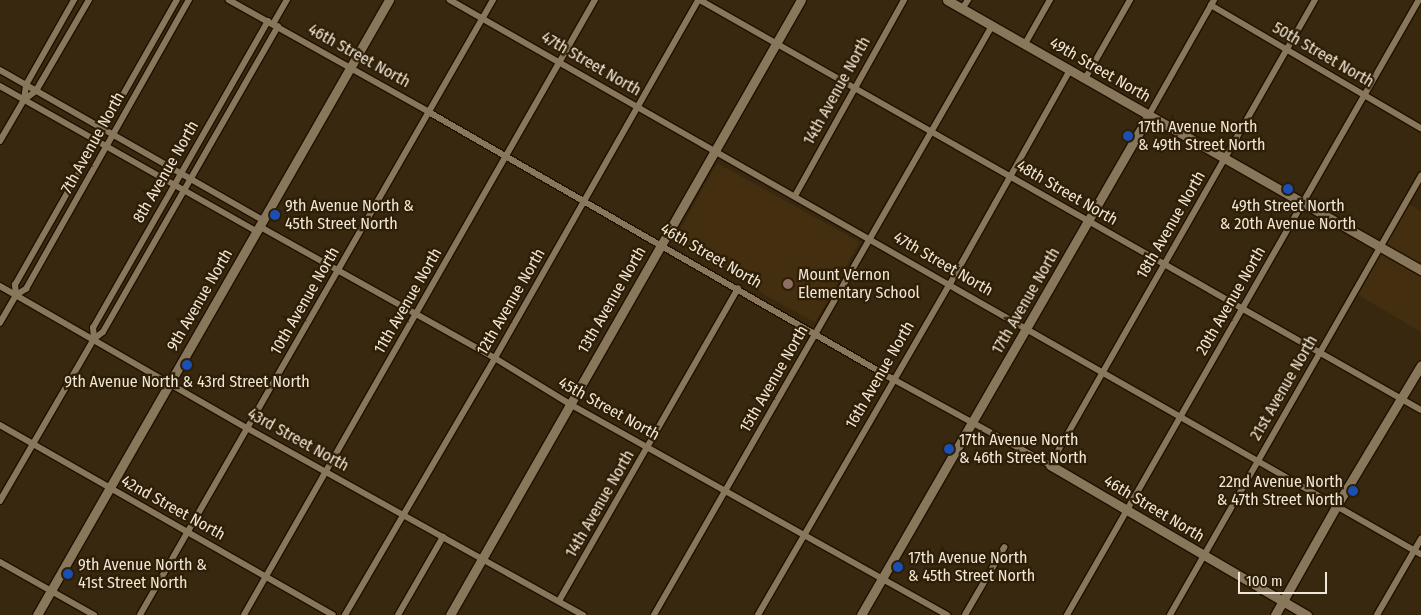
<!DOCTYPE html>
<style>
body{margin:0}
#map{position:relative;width:1421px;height:615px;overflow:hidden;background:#38280f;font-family:"Fira Sans Condensed",sans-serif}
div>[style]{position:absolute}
.built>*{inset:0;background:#432f0f;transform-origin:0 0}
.roads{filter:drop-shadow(1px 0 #1f1000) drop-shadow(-1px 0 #1f1000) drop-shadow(0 1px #1f1000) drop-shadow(0 -1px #1f1000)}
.street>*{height:5.5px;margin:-2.75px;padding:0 2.75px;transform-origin:2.75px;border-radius:2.75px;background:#89775c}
.secondary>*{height:9px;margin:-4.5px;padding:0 4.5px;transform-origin:4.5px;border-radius:4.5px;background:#89775c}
.dots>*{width:14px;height:14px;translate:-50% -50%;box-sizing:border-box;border:2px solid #2e1e05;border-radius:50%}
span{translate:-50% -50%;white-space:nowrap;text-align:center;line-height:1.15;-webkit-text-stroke:4.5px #2e1e05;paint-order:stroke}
.street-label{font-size:16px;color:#f0e6d7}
.poi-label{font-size:16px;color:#f0e6d7}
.left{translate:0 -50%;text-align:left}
.right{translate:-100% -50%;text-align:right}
.scale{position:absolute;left:1238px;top:572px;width:89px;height:22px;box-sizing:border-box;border:2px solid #f0e6d7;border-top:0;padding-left:6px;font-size:15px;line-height:18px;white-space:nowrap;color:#f0e6d7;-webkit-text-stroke:4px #2e1e05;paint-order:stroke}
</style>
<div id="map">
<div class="built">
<div style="left:717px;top:163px;width:163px;height:92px;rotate:29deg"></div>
<div style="clip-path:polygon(1409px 204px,1421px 211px,1421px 266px,1385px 246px)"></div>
<div style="clip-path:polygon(1382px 251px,1421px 273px,1421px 332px,1357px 294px)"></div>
</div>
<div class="roads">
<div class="street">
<div style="left:229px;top:0;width:229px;rotate:29.2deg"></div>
<div style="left:429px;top:112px;width:535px;rotate:29.92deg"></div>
<div style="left:893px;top:379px;width:179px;rotate:28.7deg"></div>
<div style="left:1050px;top:465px;width:535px;rotate:-60.32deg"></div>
<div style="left:450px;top:0;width:1118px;rotate:29.71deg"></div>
<div style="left:700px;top:0;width:829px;rotate:29.62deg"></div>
<div style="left:1211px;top:5px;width:243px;rotate:30.4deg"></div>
<div style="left:962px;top:9px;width:11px;rotate:-56deg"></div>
<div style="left:273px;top:24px;width:28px;rotate:-60deg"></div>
<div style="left:1025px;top:44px;width:51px;rotate:-60.4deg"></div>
<div style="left:0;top:70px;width:303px;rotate:29.7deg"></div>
<div style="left:1085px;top:79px;width:91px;rotate:-60.3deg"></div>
<div style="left:0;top:86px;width:294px;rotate:29.5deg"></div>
<div style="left:24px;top:100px;width:15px;rotate:-37deg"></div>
<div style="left:36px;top:91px;width:105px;rotate:-59.8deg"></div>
<div style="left:1149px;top:115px;width:132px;rotate:-60.5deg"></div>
<div style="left:0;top:141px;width:48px;rotate:-59.7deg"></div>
<div style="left:24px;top:100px;width:15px;rotate:-82deg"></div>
<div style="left:26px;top:85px;width:98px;rotate:-60.5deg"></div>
<div style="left:795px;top:196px;width:224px;rotate:-60.9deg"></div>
<div style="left:259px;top:226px;width:270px;rotate:29.2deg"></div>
<div style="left:495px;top:358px;width:88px;rotate:31.5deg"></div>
<div style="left:570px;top:404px;width:432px;rotate:29.2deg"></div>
<div style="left:0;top:286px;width:285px;rotate:29.9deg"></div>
<div style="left:247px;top:428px;width:385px;rotate:29.1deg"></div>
<div style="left:16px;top:295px;width:10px;rotate:-96deg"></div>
<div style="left:15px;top:285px;width:328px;rotate:-60.4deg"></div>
<div style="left:0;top:323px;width:32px;rotate:-60deg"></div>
<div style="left:16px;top:295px;width:12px;rotate:-31deg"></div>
<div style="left:26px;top:289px;width:332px;rotate:-60.6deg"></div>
<div style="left:94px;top:339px;width:11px;rotate:-95deg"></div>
<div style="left:93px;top:328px;width:353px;rotate:-60.3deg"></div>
<div style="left:0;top:425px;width:383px;rotate:29.7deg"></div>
<div style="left:0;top:501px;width:187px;rotate:-59.9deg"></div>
<div style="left:94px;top:339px;width:11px;rotate:-38deg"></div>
<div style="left:103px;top:332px;width:352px;rotate:-60.2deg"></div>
<div style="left:0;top:562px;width:108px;rotate:29.4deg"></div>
<div style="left:559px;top:601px;width:360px;rotate:-60.2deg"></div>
<div style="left:140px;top:615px;width:709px;rotate:-60.14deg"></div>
<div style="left:244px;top:615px;width:708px;rotate:-60.29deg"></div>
<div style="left:345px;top:615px;width:298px;rotate:-59.7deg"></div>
<div style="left:495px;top:358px;width:412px;rotate:-60.4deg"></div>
<div style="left:398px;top:615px;width:90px;rotate:-60deg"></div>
<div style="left:654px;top:615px;width:679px;rotate:-60.15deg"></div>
<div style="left:758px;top:615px;width:383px;rotate:-59.9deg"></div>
<div style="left:950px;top:284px;width:245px;rotate:-60.7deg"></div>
<div style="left:965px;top:615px;width:78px;rotate:-59.8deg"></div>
<div style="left:1067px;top:615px;width:709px;rotate:-60.22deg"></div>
<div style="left:1170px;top:615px;width:506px;rotate:-60.24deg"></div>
<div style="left:1377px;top:615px;width:88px;rotate:-59.9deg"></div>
</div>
<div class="secondary">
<div style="left:947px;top:0;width:546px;rotate:29.67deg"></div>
<div style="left:1050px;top:465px;width:298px;rotate:30.3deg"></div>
<div style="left:37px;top:615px;width:709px;rotate:-60.22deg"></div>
<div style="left:450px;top:615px;width:708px;rotate:-60.29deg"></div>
<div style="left:861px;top:615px;width:577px;rotate:-60.06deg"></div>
<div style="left:1275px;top:615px;width:126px;rotate:-60.6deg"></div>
<div style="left:1337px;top:505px;width:163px;rotate:-59deg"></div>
</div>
</div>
<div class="dots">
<div style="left:1128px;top:136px;background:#1a4fb4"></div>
<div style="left:1288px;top:189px;background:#1a4fb4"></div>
<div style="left:275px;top:215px;background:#1a4fb4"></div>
<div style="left:788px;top:284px;background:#8d6e63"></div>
<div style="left:187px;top:365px;background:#1a4fb4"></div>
<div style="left:949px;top:449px;background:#1a4fb4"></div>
<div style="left:1353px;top:491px;background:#1a4fb4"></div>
<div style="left:898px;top:567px;background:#1a4fb4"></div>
<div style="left:68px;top:574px;background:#1a4fb4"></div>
</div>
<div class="street-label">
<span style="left:1323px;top:55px;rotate:30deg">50th Street North</span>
<span style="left:359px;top:56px;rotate:29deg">46th Street North</span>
<span style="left:591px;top:64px;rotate:30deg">47th Street North</span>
<span style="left:1100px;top:70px;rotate:30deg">49th Street North</span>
<span style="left:837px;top:91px;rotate:-61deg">14th Avenue North</span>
<span style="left:93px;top:143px;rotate:-61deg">7th Avenue North</span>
<span style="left:166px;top:172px;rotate:-60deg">8th Avenue North</span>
<span style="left:1067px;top:193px;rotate:30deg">48th Street North</span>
<span style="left:1171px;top:225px;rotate:-60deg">18th Avenue North</span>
<span style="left:711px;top:256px;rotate:30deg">46th Street North</span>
<span style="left:943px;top:264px;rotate:30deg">47th Street North</span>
<span style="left:200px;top:300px;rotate:-60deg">9th Avenue North</span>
<span style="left:612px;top:300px;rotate:-60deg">13th Avenue North</span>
<span style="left:305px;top:301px;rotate:-60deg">10th Avenue North</span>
<span style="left:408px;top:301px;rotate:-60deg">11th Avenue North</span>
<span style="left:1026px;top:301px;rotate:-60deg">17th Avenue North</span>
<span style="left:1231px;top:301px;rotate:-60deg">20th Avenue North</span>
<span style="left:511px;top:302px;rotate:-60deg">12th Avenue North</span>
<span style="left:880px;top:375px;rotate:-60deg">16th Avenue North</span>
<span style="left:774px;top:379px;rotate:-60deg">15th Avenue North</span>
<span style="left:1284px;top:388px;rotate:-60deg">21st Avenue North</span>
<span style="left:609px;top:409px;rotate:29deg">45th Street North</span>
<span style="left:298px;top:440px;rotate:29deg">43rd Street North</span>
<span style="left:600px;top:504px;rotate:-60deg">14th Avenue North</span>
<span style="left:173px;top:508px;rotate:29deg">42nd Street North</span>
<span style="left:1154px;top:509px;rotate:31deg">46th Street North</span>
</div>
<div class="poi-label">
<span class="left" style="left:1138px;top:136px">17th Avenue North<br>&amp; 49th Street North</span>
<span class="left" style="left:285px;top:215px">9th Avenue North &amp;<br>45th Street North</span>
<span style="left:1288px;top:215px">49th Street North<br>&amp; 20th Avenue North</span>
<span class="left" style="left:798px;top:284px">Mount Vernon<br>Elementary School</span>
<span style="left:187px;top:382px">9th Avenue North &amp; 43rd Street North</span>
<span class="left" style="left:959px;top:449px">17th Avenue North<br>&amp; 46th Street North</span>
<span class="right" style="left:1343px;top:491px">22nd Avenue North<br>&amp; 47th Street North</span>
<span class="left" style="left:908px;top:567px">17th Avenue North<br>&amp; 45th Street North</span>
<span class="left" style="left:78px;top:574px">9th Avenue North &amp;<br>41st Street North</span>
</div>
<div class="scale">100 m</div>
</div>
